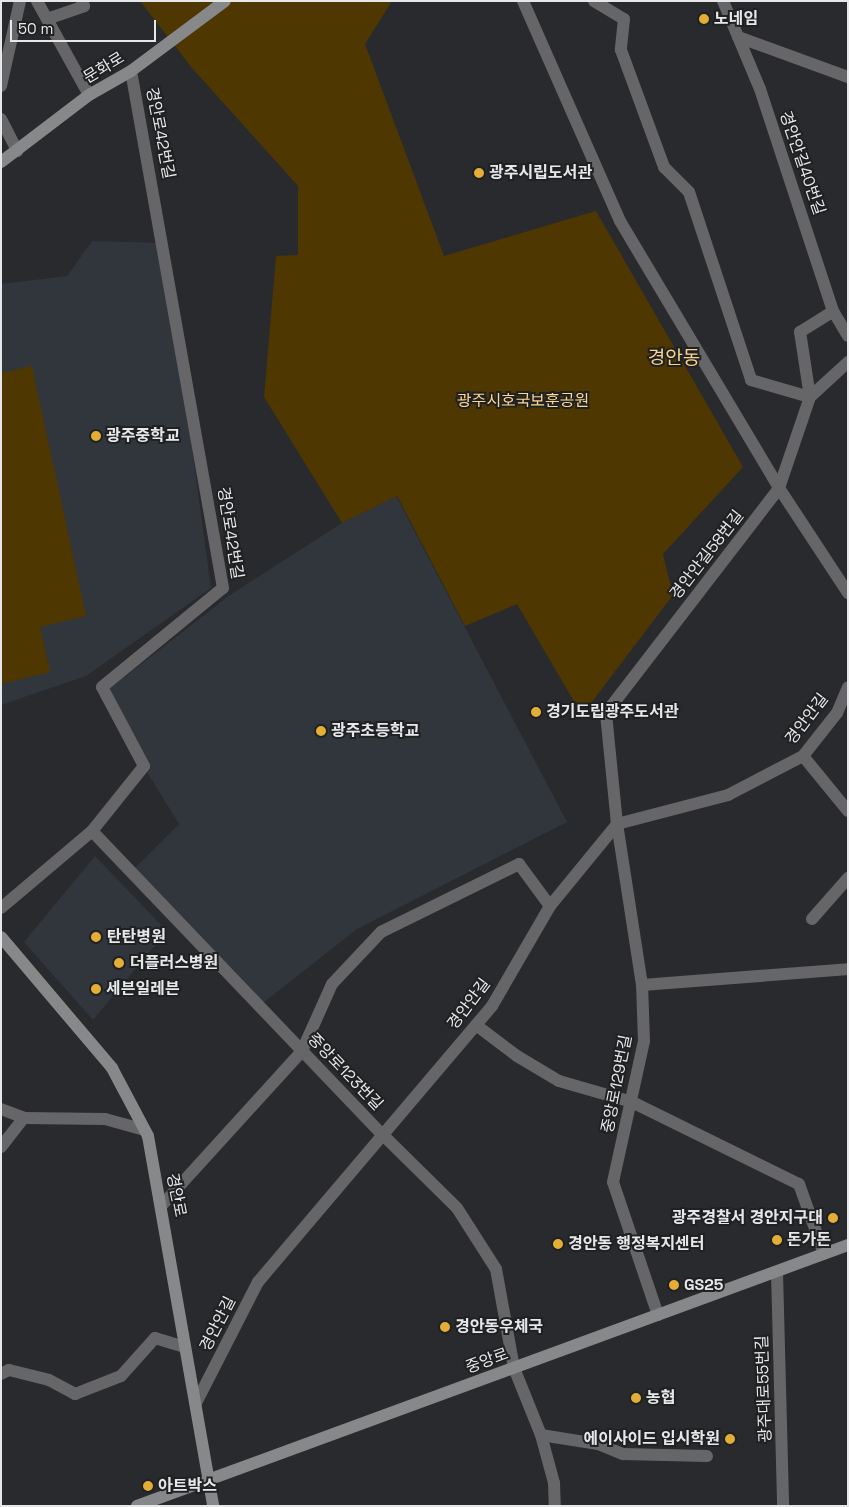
<!DOCTYPE html>
<meta charset="utf-8">
<style>
body{margin:0}
#map{position:relative;width:849px;height:1507px;overflow:hidden;background:#292a2d;font-family:"Space Grotesk","Noto Sans KR",sans-serif}
div>[style]{position:absolute}
.built>*{inset:0;background:#31353c}
.green>*{inset:0;background:#4e3700}
.street>*{height:12px;margin:-6px;padding:0 6px;transform-origin:6px;border-radius:6px;background:#666668}
.secondary>*{height:12px;margin:-6px;padding:0 6px;transform-origin:6px;border-radius:6px;background:#87888a}
.dots>*{width:14px;height:14px;translate:-50% -50%;box-sizing:border-box;border:2px solid #1f2123;border-radius:50%}
span{translate:-50% -50%;white-space:nowrap;text-align:center;line-height:1.15;-webkit-text-stroke:4px #1f2123;paint-order:stroke}
.poi-label{font-size:16px;color:#e6e7e8;font-weight:700}
.left{translate:0 -50%;text-align:left}
.right{translate:-100% -50%;text-align:right}
.street-label{font-size:16px;color:#e6e7e8}
.park-label{font-size:16px;color:#fbd48d}
.quarter-label{font-size:19px;color:#fad38b}
.frame{position:absolute;inset:0;border:2px solid #e6e7e8;pointer-events:none}
.scale{position:absolute;left:10px;top:20px;width:146px;height:22px;box-sizing:border-box;border:2px solid #e6e7e8;border-top:0;padding-left:6px;font-size:15px;line-height:18px;white-space:nowrap;color:#e6e7e8;-webkit-text-stroke:4px #1f2123;paint-order:stroke}
</style>
<div id="map">
<div class="built">
<div style="clip-path:polygon(92px 241px,164px 243px,211px 588px,86px 676px,1px 705px,1px 284px,67px 276px)"></div>
<div style="clip-path:polygon(396px 496px,567px 822px,357px 929px,259px 1006px,131px 872px,179px 824px,100px 696px,230px 595px,342px 523px)"></div>
<div style="clip-path:polygon(95px 856px,167px 931px,93px 1020px,24px 942px)"></div>
</div>
<div class="green">
<div style="clip-path:polygon(140px 1px,392px 1px,365px 44px,444px 256px,596px 211px,743px 467px,663px 554px,673px 595px,582px 715px,517px 604px,465px 626px,397px 496px,342px 523px,264px 397px,276px 256px,298px 255px,298px 186px,192px 68px)"></div>
<div style="clip-path:polygon(32px 366px,86px 616px,40px 627px,50px 672px,1px 684px,1px 373px)"></div>
</div>
<div class="street">
<div style="left:37px;top:1px;width:107px;rotate:61deg"></div>
<div style="left:523px;top:1px;width:240px;rotate:66.2deg"></div>
<div style="left:620px;top:221px;width:311px;rotate:59.2deg"></div>
<div style="left:779px;top:488px;width:126px;rotate:56.7deg"></div>
<div style="left:594px;top:1px;width:35px;rotate:31deg"></div>
<div style="left:624px;top:19px;width:31px;rotate:96deg"></div>
<div style="left:621px;top:50px;width:125px;rotate:69.8deg"></div>
<div style="left:664px;top:167px;width:35px;rotate:45deg"></div>
<div style="left:689px;top:192px;width:198px;rotate:71.7deg"></div>
<div style="left:751px;top:380px;width:61px;rotate:16.1deg"></div>
<div style="left:810px;top:397px;width:52px;rotate:-42.6deg"></div>
<div style="left:723px;top:1px;width:95px;rotate:67.2deg"></div>
<div style="left:760px;top:89px;width:234px;rotate:71.8deg"></div>
<div style="left:833px;top:311px;width:29px;rotate:59deg"></div>
<div style="left:47px;top:19px;width:39px;rotate:-19deg"></div>
<div style="left:84px;top:6px;width:5px;rotate:-112deg"></div>
<div style="left:738px;top:37px;width:117px;rotate:20deg"></div>
<div style="left:1px;top:86px;width:87px;rotate:-77.4deg"></div>
<div style="left:1px;top:119px;width:36px;rotate:63deg"></div>
<div style="left:803px;top:756px;width:71px;rotate:50.7deg"></div>
<div style="left:92px;top:831px;width:419px;rotate:46.3deg"></div>
<div style="left:382px;top:1134px;width:105px;rotate:44.6deg"></div>
<div style="left:457px;top:1208px;width:72px;rotate:57.4deg"></div>
<div style="left:496px;top:1269px;width:101px;rotate:79.7deg"></div>
<div style="left:514px;top:1368px;width:72px;rotate:68.1deg"></div>
<div style="left:541px;top:1435px;width:50px;rotate:74.8deg"></div>
<div style="left:554px;top:1483px;width:23px;rotate:88deg"></div>
<div style="left:1px;top:908px;width:119px;rotate:-40.2deg"></div>
<div style="left:92px;top:831px;width:83px;rotate:-51.3deg"></div>
<div style="left:144px;top:766px;width:89px;rotate:-118deg"></div>
<div style="left:102px;top:687px;width:156px;rotate:-39.3deg"></div>
<div style="left:223px;top:588px;width:525px;rotate:-100.09deg"></div>
<div style="left:812px;top:919px;width:55px;rotate:-48.7deg"></div>
<div style="left:642px;top:985px;width:207px;rotate:-4.4deg"></div>
<div style="left:476px;top:1025px;width:51px;rotate:37.1deg"></div>
<div style="left:517px;top:1056px;width:49px;rotate:30.8deg"></div>
<div style="left:559px;top:1081px;width:76px;rotate:16deg"></div>
<div style="left:632px;top:1102px;width:186px;rotate:26.2deg"></div>
<div style="left:799px;top:1184px;width:74px;rotate:70.3deg"></div>
<div style="left:1px;top:1109px;width:25px;rotate:21deg"></div>
<div style="left:24px;top:1118px;width:81px;rotate:0.7deg"></div>
<div style="left:105px;top:1119px;width:41px;rotate:15.4deg"></div>
<div style="left:1px;top:1147px;width:37px;rotate:-52deg"></div>
<div style="left:162px;top:1205px;width:208px;rotate:-47.7deg"></div>
<div style="left:302px;top:1051px;width:73px;rotate:-65.9deg"></div>
<div style="left:332px;top:984px;width:71px;rotate:-46.7deg"></div>
<div style="left:381px;top:932px;width:154px;rotate:-26.2deg"></div>
<div style="left:519px;top:864px;width:52px;rotate:53.6deg"></div>
<div style="left:777px;top:1272px;width:234px;rotate:88.5deg"></div>
<div style="left:658px;top:1315px;width:140px;rotate:-108.7deg"></div>
<div style="left:613px;top:1182px;width:144px;rotate:-77.6deg"></div>
<div style="left:644px;top:1041px;width:56px;rotate:-92deg"></div>
<div style="left:642px;top:985px;width:163px;rotate:-98.8deg"></div>
<div style="left:617px;top:824px;width:112px;rotate:-95.7deg"></div>
<div style="left:606px;top:713px;width:284px;rotate:-52.4deg"></div>
<div style="left:779px;top:488px;width:96px;rotate:-71.2deg"></div>
<div style="left:810px;top:397px;width:66px;rotate:-98.7deg"></div>
<div style="left:800px;top:332px;width:39px;rotate:-32deg"></div>
<div style="left:1px;top:1374px;width:9px;rotate:-27deg"></div>
<div style="left:9px;top:1370px;width:41px;rotate:14deg"></div>
<div style="left:49px;top:1380px;width:30px;rotate:28deg"></div>
<div style="left:75px;top:1394px;width:49px;rotate:-21.4deg"></div>
<div style="left:121px;top:1376px;width:51px;rotate:-48.2deg"></div>
<div style="left:155px;top:1338px;width:30px;rotate:17deg"></div>
<div style="left:196px;top:1403px;width:136px;rotate:-62.9deg"></div>
<div style="left:258px;top:1282px;width:362px;rotate:-49.7deg"></div>
<div style="left:492px;top:1006px;width:116px;rotate:-59.9deg"></div>
<div style="left:550px;top:906px;width:106px;rotate:-50.7deg"></div>
<div style="left:617px;top:824px;width:115px;rotate:-14.6deg"></div>
<div style="left:728px;top:795px;width:85px;rotate:-27.5deg"></div>
<div style="left:803px;top:756px;width:55px;rotate:-51.7deg"></div>
<div style="left:837px;top:713px;width:28px;rotate:-67deg"></div>
<div style="left:541px;top:1435px;width:58px;rotate:9deg"></div>
<div style="left:598px;top:1444px;width:27px;rotate:22deg"></div>
<div style="left:623px;top:1454px;width:84px;rotate:1.4deg"></div>
</div>
<div class="secondary">
<div style="left:1px;top:162px;width:111px;rotate:-37.3deg"></div>
<div style="left:89px;top:95px;width:48px;rotate:-29.7deg"></div>
<div style="left:131px;top:71px;width:117px;rotate:-36.7deg"></div>
<div style="left:1px;top:937px;width:172px;rotate:49.7deg"></div>
<div style="left:112px;top:1068px;width:77px;rotate:62.1deg"></div>
<div style="left:148px;top:1136px;width:376px;rotate:80deg"></div>
<div style="left:137px;top:1506px;width:757px;rotate:-20.16deg"></div>
</div>
<div class="dots">
<div style="left:704px;top:19px;background:#e4ad35"></div>
<div style="left:479px;top:173px;background:#e4ad35"></div>
<div style="left:96px;top:436px;background:#e4ad35"></div>
<div style="left:536px;top:712px;background:#e4ad35"></div>
<div style="left:321px;top:731px;background:#e4ad35"></div>
<div style="left:96px;top:937px;background:#e4ad35"></div>
<div style="left:119px;top:963px;background:#e4ad35"></div>
<div style="left:96px;top:989px;background:#e4ad35"></div>
<div style="left:833px;top:1218px;background:#e4ad35"></div>
<div style="left:777px;top:1240px;background:#e4ad35"></div>
<div style="left:558px;top:1244px;background:#e4ad35"></div>
<div style="left:674px;top:1285px;background:#e4ad35"></div>
<div style="left:445px;top:1327px;background:#e4ad35"></div>
<div style="left:636px;top:1398px;background:#e4ad35"></div>
<div style="left:730px;top:1439px;background:#e4ad35"></div>
<div style="left:148px;top:1486px;background:#e4ad35"></div>
</div>
<div class="poi-label">
<span class="left" style="left:714px;top:19px">노네임</span>
<span class="left" style="left:489px;top:173px">광주시립도서관</span>
<span class="left" style="left:106px;top:436px">광주중학교</span>
<span class="left" style="left:546px;top:712px">경기도립광주도서관</span>
<span class="left" style="left:331px;top:731px">광주초등학교</span>
<span class="left" style="left:107px;top:937px">탄탄병원</span>
<span class="left" style="left:130px;top:963px">더플러스병원</span>
<span class="left" style="left:106px;top:989px">세븐일레븐</span>
<span class="right" style="left:823px;top:1218px">광주경찰서 경안지구대</span>
<span class="left" style="left:787px;top:1240px">돈가돈</span>
<span class="left" style="left:568px;top:1244px">경안동 행정복지센터</span>
<span class="left" style="left:684px;top:1285px">GS25</span>
<span class="left" style="left:455px;top:1327px">경안동우체국</span>
<span class="left" style="left:646px;top:1398px">농협</span>
<span class="right" style="left:720px;top:1439px">에이사이드 입시학원</span>
<span class="left" style="left:158px;top:1486px">아트박스</span>
</div>
<div class="street-label">
<span style="left:104px;top:68px;rotate:-31deg">문화로</span>
<span style="left:160px;top:133px;rotate:79deg">경안로42번길</span>
<span style="left:802px;top:163px;rotate:71deg">경안안길40번길</span>
<span style="left:230px;top:533px;rotate:81deg">경안로42번길</span>
<span style="left:707px;top:555px;rotate:-52deg">경안안길58번길</span>
<span style="left:807px;top:719px;rotate:-53deg">경안안길</span>
<span style="left:469px;top:1004px;rotate:-53deg">경안안길</span>
<span style="left:345px;top:1072px;rotate:46deg">중앙로123번길</span>
<span style="left:617px;top:1084px;rotate:-79deg">중앙로129번길</span>
<span style="left:176px;top:1195px;rotate:79deg">경안로</span>
<span style="left:218px;top:1324px;rotate:-63deg">경안안길</span>
<span style="left:487px;top:1361px;rotate:-20deg">중앙로</span>
<span style="left:764px;top:1389px;rotate:-92deg">광주대로55번길</span>
</div>
<div class="park-label">
<span style="left:523px;top:401px">광주시호국보훈공원</span>
</div>
<div class="quarter-label">
<span style="left:674px;top:358px">경안동</span>
</div>
<div class="frame"></div>
<div class="scale">50 m</div>
</div>
